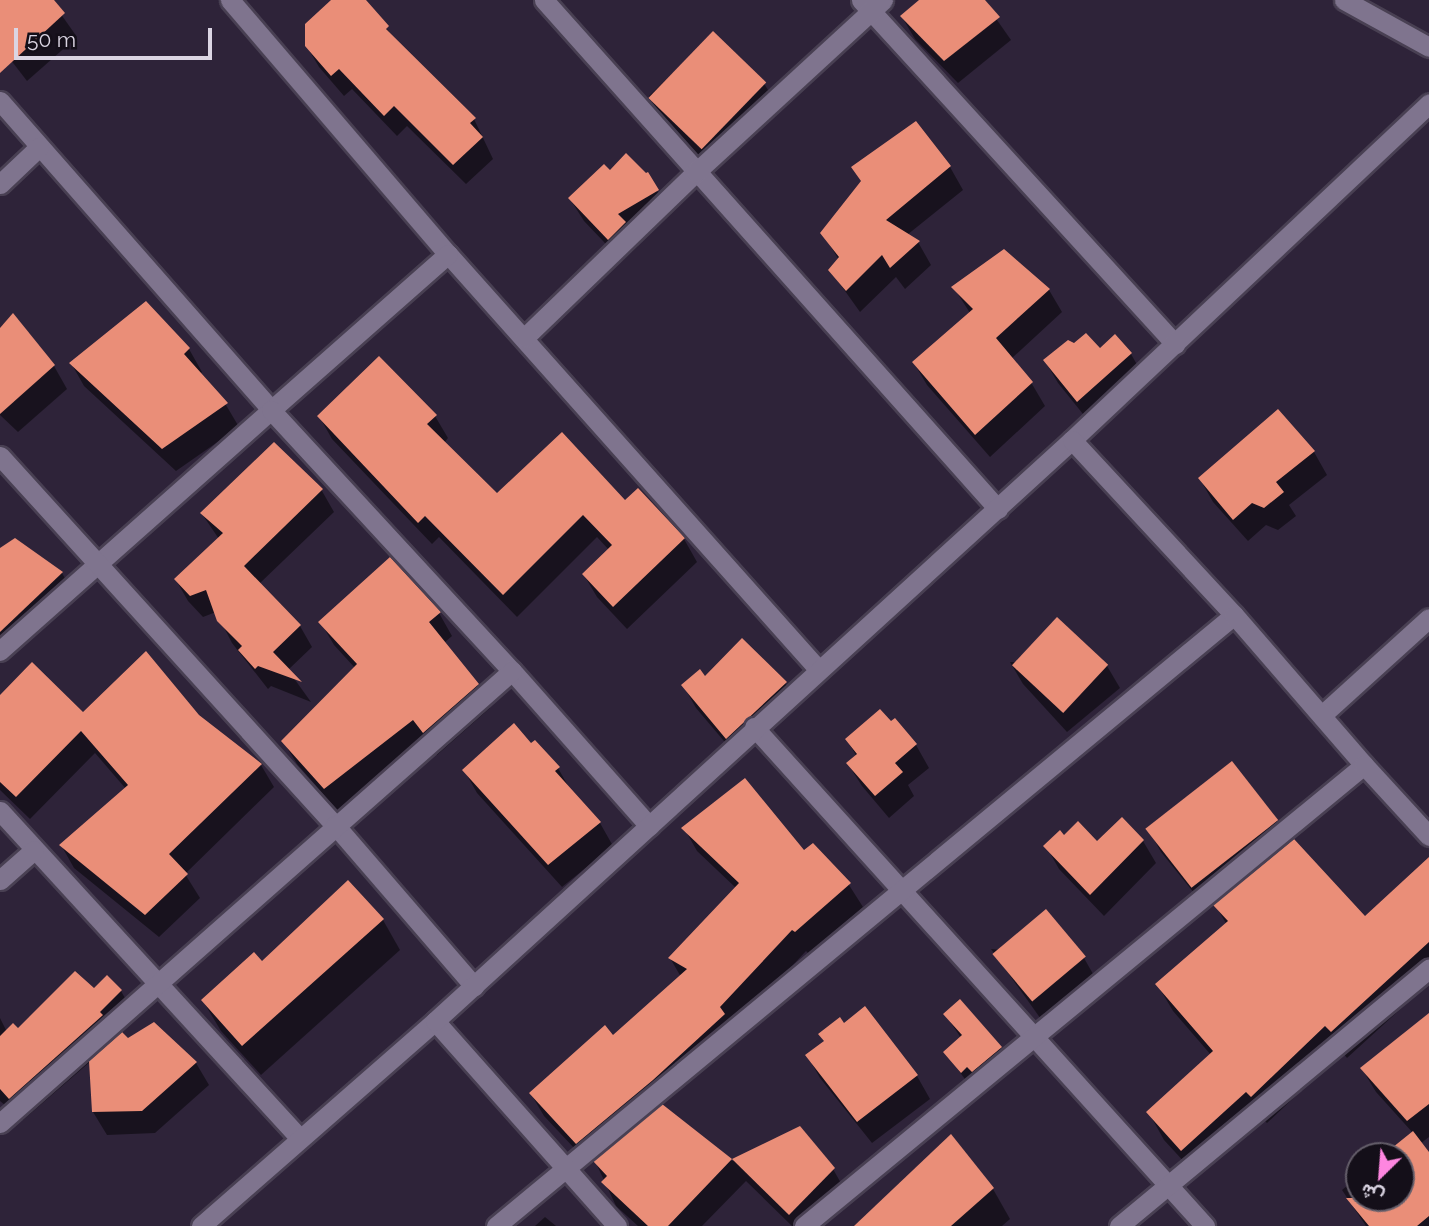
<!DOCTYPE html>
<meta charset="utf-8">
<style>
body{margin:0}
#map{position:relative;width:1429px;height:1226px;overflow:hidden;background:#2e2339;font-family:Raleway,Vazirmatn,sans-serif}
div>[style]{position:absolute}
.shadow>*{inset:0;background:#0007}
.building>*{inset:0;background:#ea8e78;transform-origin:0 0}
.roads{filter:drop-shadow(2px 0 #494053) drop-shadow(-2px 0 #494053) drop-shadow(0 2px #494053) drop-shadow(0 -2px #494053)}
.minor>*{height:19px;margin:-9.5px;padding:0 9.5px;transform-origin:9.5px;border-radius:9.5px;background:#7f748e}
span{translate:-50% -50%;white-space:nowrap;text-align:center;line-height:1.15;-webkit-text-stroke:7px #140f19;paint-order:stroke}
.north{position:absolute;left:1345px;top:1142px;width:70px;height:70px;box-sizing:border-box;background:#140f19;border:2px solid #645e6a;border-radius:50%;rotate:205deg;font-size:19px;font-weight:700;line-height:28px;text-align:center;color:#dbd5e3}
.north::after{content:'';display:block;margin:auto;width:24px;height:32px;background:#fe86e0;clip-path:polygon(50% 0,100% 100%,50% 72%,0 100%)}
.scale{position:absolute;left:14px;top:28px;width:198px;height:32px;box-sizing:border-box;border:4px solid #dbd5e3;border-top:0;padding-left:9px;font-size:21px;line-height:24px;white-space:nowrap;color:#dbd5e3;-webkit-text-stroke:5px #140f19;paint-order:stroke}
</style>
<div id="map">
<div class="shadow">
<div style="clip-path:polygon(5px 0,51px 0,77px 37px,27px 81px,0 46px,0 4px)"></div>
<div style="clip-path:polygon(335px 0,364px 0,394px 38px,474px 119px,493px 159px,466px 184px,407px 126px,397px 136px,352px 89px,344px 96px,319px 67px,306px 45px)"></div>
<div style="clip-path:polygon(922px 0,983px 0,1011px 40px,958px 83px,915px 39px,902px 17px)"></div>
<div style="clip-path:polygon(713px 34px,765px 85px,778px 107px,710px 174px,662px 119px,649px 96px)"></div>
<div style="clip-path:polygon(915px 124px,950px 167px,963px 190px,907px 235px,918px 242px,931px 265px,905px 289px,896px 277px,860px 312px,830px 270px,839px 260px,823px 234px,862px 182px,853px 168px)"></div>
<div style="clip-path:polygon(609px 172px,647px 174px,670px 213px,632px 236px,638px 246px,622px 261px,584px 221px,570px 199px)"></div>
<div style="clip-path:polygon(954px 288px,1049px 290px,1062px 312px,1011px 359px,1032px 384px,1045px 406px,990px 457px,927px 385px,914px 363px,970px 313px)"></div>
<div style="clip-path:polygon(145px 303px,189px 349px,202px 372px,200px 374px,226px 405px,239px 427px,176px 471px,84px 386px,71px 363px)"></div>
<div style="clip-path:polygon(13px 316px,54px 366px,67px 389px,18px 432px,0 415px,0 331px)"></div>
<div style="clip-path:polygon(1115px 336px,1131px 354px,1144px 377px,1091px 424px,1058px 383px,1045px 361px,1100px 350px)"></div>
<div style="clip-path:polygon(319px 416px,435px 416px,448px 438px,444px 443px,497px 495px,625px 503px,684px 539px,697px 562px,627px 629px,597px 597px,584px 575px,609px 550px,597px 537px,517px 617px,439px 537px,432px 544px,332px 439px)"></div>
<div style="clip-path:polygon(274px 444px,322px 491px,334px 512px,259px 584px,300px 626px,312px 647px,288px 670px,311px 702px,271px 686px,268px 689px,232px 643px,216px 612px,203px 617px,188px 601px,176px 580px,219px 539px,202px 514px)"></div>
<div style="clip-path:polygon(1314px 452px,1327px 475px,1289px 505px,1296px 516px,1278px 530px,1266px 525px,1248px 541px,1213px 502px,1200px 479px)"></div>
<div style="clip-path:polygon(0 550px,62px 573px,75px 596px,14px 654px,0 642px)"></div>
<div style="clip-path:polygon(439px 613px,452px 636px,444px 643px,477px 685px,490px 708px,437px 755px,427px 742px,338px 811px,297px 764px,283px 741px,355px 668px,334px 645px,321px 623px)"></div>
<div style="clip-path:polygon(1010px 662px,1107px 666px,1120px 688px,1067px 732px,1023px 684px)"></div>
<div style="clip-path:polygon(705px 678px,785px 683px,798px 706px,740px 760px,696px 708px,683px 685px)"></div>
<div style="clip-path:polygon(0 697px,83px 714px,198px 716px,261px 765px,274px 787px,185px 874px,200px 898px,159px 937px,74px 868px,61px 845px,126px 789px,95px 753px,30px 819px,0 790px)"></div>
<div style="clip-path:polygon(847px 740px,916px 745px,929px 768px,908px 785px,914px 796px,889px 818px,862px 786px,848px 764px,857px 757px)"></div>
<div style="clip-path:polygon(531px 746px,558px 768px,571px 791px,600px 823px,613px 846px,562px 887px,477px 793px,464px 770px)"></div>
<div style="clip-path:polygon(1277px 821px,1290px 844px,1365px 918px,1429px 864px,1429px 983px,1347px 1058px,1342px 1052px,1267px 1123px,1262px 1118px,1198px 1177px,1164px 1140px,1149px 1113px,1211px 1055px,1173px 1011px,1157px 984px,1227px 925px,1214px 903px,1207px 909px,1161px 852px,1148px 829px)"></div>
<div style="clip-path:polygon(684px 828px,804px 852px,813px 845px,849px 885px,863px 907px,809px 954px,806px 951px,733px 1030px,737px 1038px,660px 1105px,732px 1161px,799px 1128px,833px 1169px,846px 1192px,814px 1226px,792px 1226px,746px 1181px,702px 1226px,638px 1226px,616px 1206px,595px 1161px,590px 1165px,544px 1116px,531px 1094px,613px 1037px,681px 977px,670px 958px,736px 888px,697px 851px)"></div>
<div style="clip-path:polygon(1064px 837px,1097px 843px,1143px 841px,1156px 863px,1104px 916px,1059px 869px,1046px 846px)"></div>
<div style="clip-path:polygon(383px 920px,400px 950px,261px 1075px,221px 1031px,203px 1001px,262px 963px)"></div>
<div style="clip-path:polygon(991px 949px,1084px 958px,1097px 981px,1043px 1022px)"></div>
<div style="clip-path:polygon(94px 991px,121px 991px,134px 1014px,113px 1035px,116px 1040px,128px 1040px,196px 1063px,209px 1085px,155px 1133px,107px 1135px,93px 1112px,91px 1061px,23px 1120px,0 1101px,0 1018px,7px 1032px,18px 1031px)"></div>
<div style="clip-path:polygon(945px 1014px,1000px 1048px,1009px 1063px,970px 1086px,945px 1052px,961px 1038px)"></div>
<div style="clip-path:polygon(1429px 1015px,1429px 1137px,1420px 1144px,1429px 1154px,1429px 1226px,1366px 1226px,1342px 1190px,1359px 1176px,1359px 1198px,1401px 1198px,1401px 1156px,1384px 1156px,1413px 1133px,1376px 1092px,1362px 1069px)"></div>
<div style="clip-path:polygon(843px 1025px,917px 1076px,930px 1099px,872px 1143px,820px 1078px,807px 1055px,825px 1042px,820px 1034px)"></div>
<div style="clip-path:polygon(951px 1137px,993px 1189px,1010px 1219px,1002px 1226px,856px 1226px)"></div>
<div style="clip-path:polygon(545px 1217px,556px 1226px,535px 1226px)"></div>
</div>
<div class="building">
<div style="clip-path:polygon(0 0,54px 0,65px 13px,0 73px)"></div>
<div style="clip-path:polygon(331px 0,366px 0,389px 26px,386px 29px,476px 118px,470px 123px,483px 137px,453px 165px,394px 106px,384px 116px,339px 69px,331px 76px,305px 46px,305px 24px)"></div>
<div style="clip-path:polygon(919px 0,985px 0,1000px 17px,944px 61px,900px 16px)"></div>
<div style="left:713px;top:31px;width:74px;height:93px;rotate:44deg"></div>
<div style="clip-path:polygon(916px 121px,951px 166px,886px 220px,920px 241px,890px 268px,882px 255px,846px 291px,828px 270px,839px 257px,820px 233px,861px 181px,851px 167px)"></div>
<div style="clip-path:polygon(626px 153px,646px 173px,648px 172px,659px 190px,618px 214px,626px 222px,608px 240px,568px 198px,604px 164px,610px 170px)"></div>
<div style="clip-path:polygon(1004px 249px,1050px 289px,996px 338px,1033px 382px,975px 435px,912px 362px,973px 309px,951px 287px)"></div>
<div style="clip-path:polygon(146px 301px,190px 348px,184px 354px,228px 403px,162px 449px,69px 363px)"></div>
<div style="clip-path:polygon(13px 313px,55px 365px,0 414px,0 328px)"></div>
<div style="clip-path:polygon(1086px 333px,1100px 348px,1115px 334px,1132px 353px,1077px 402px,1043px 360px,1068px 340px,1074px 343px)"></div>
<div style="clip-path:polygon(379px 356px,437px 415px,427px 424px,497px 493px,562px 432px,625px 500px,638px 488px,685px 538px,613px 607px,582px 574px,612px 545px,583px 515px,503px 595px,425px 516px,418px 523px,317px 416px)"></div>
<div style="clip-path:polygon(1278px 409px,1315px 451px,1276px 482px,1284px 492px,1264px 508px,1252px 503px,1233px 520px,1198px 478px)"></div>
<div style="clip-path:polygon(274px 442px,323px 489px,244px 566px,301px 625px,273px 652px,302px 682px,258px 666px,255px 669px,238px 650px,242px 646px,217px 621px,206px 590px,190px 596px,174px 579px,223px 533px,200px 513px)"></div>
<div style="clip-path:polygon(15px 538px,63px 572px,0 632px,0 548px)"></div>
<div style="clip-path:polygon(390px 557px,441px 612px,429px 622px,479px 684px,423px 733px,413px 720px,324px 789px,281px 741px,357px 664px,318px 622px)"></div>
<div style="left:1057px;top:617px;width:70px;height:66px;rotate:43deg"></div>
<div style="clip-path:polygon(742px 638px,787px 682px,726px 739px,681px 685px,700px 669px,705px 676px)"></div>
<div style="clip-path:polygon(146px 651px,199px 715px,262px 764px,169px 854px,188px 874px,145px 915px,59px 845px,128px 785px,81px 731px,16px 797px,0 782px,0 695px,32px 662px,83px 712px)"></div>
<div style="clip-path:polygon(880px 709px,891px 721px,895px 718px,917px 744px,895px 763px,903px 772px,875px 796px,846px 763px,857px 754px,845px 739px)"></div>
<div style="clip-path:polygon(514px 723px,531px 743px,535px 740px,560px 767px,555px 771px,601px 822px,548px 865px,462px 770px)"></div>
<div style="left:1232px;top:761px;width:75px;height:110px;rotate:52deg"></div>
<div style="clip-path:polygon(745px 778px,804px 850px,813px 843px,851px 883px,795px 932px,792px 930px,720px 1007px,725px 1014px,653px 1080px,576px 1144px,529px 1093px,605px 1025px,613px 1035px,687px 969px,668px 958px,739px 883px,681px 828px)"></div>
<div style="clip-path:polygon(1122px 817px,1144px 840px,1090px 895px,1043px 846px,1060px 830px,1064px 835px,1078px 821px,1097px 841px)"></div>
<div style="clip-path:polygon(1294px 839px,1365px 916px,1429px 857px,1429px 942px,1331px 1032px,1325px 1026px,1251px 1097px,1246px 1092px,1181px 1151px,1146px 1112px,1213px 1051px,1155px 984px,1228px 921px,1213px 905px)"></div>
<div style="clip-path:polygon(348px 880px,384px 919px,242px 1046px,201px 1000px,254px 952px,262px 961px)"></div>
<div style="left:1046px;top:909px;width:62px;height:70px;rotate:50deg"></div>
<div style="clip-path:polygon(75px 971px,94px 988px,107px 975px,122px 990px,100px 1012px,103px 1015px,9px 1099px,0 1089px,0 1036px,13px 1023px,18px 1028px)"></div>
<div style="clip-path:polygon(960px 999px,1002px 1047px,972px 1072px,967px 1067px,961px 1073px,943px 1052px,962px 1035px,943px 1014px)"></div>
<div style="clip-path:polygon(865px 1006px,918px 1075px,857px 1122px,805px 1055px,824px 1041px,818px 1034px,840px 1017px,844px 1023px)"></div>
<div style="clip-path:polygon(1429px 1013px,1429px 1104px,1407px 1121px,1360px 1068px)"></div>
<div style="clip-path:polygon(154px 1022px,197px 1062px,142px 1111px,92px 1112px,89px 1061px,122px 1032px,128px 1038px)"></div>
<div style="clip-path:polygon(662px 1104px,732px 1159px,668px 1226px,648px 1226px,601px 1182px,607px 1176px,593px 1161px)"></div>
<div style="clip-path:polygon(800px 1126px,835px 1168px,789px 1215px,732px 1159px)"></div>
<div style="clip-path:polygon(1413px 1131px,1429px 1152px,1429px 1216px,1417px 1226px,1369px 1226px,1346px 1198px,1401px 1198px,1401px 1156px,1382px 1156px)"></div>
<div style="clip-path:polygon(951px 1134px,994px 1188px,951px 1226px,854px 1226px)"></div>
</div>
<div class="roads">
<div class="minor">
<div style="left:230px;top:0;width:335px;rotate:49.4deg"></div>
<div style="left:448px;top:254px;width:556px;rotate:48.28deg"></div>
<div style="left:544px;top:0;width:682px;rotate:48.27deg"></div>
<div style="left:861px;top:0;width:466px;rotate:47.6deg"></div>
<div style="left:1344px;top:0;width:97px;rotate:28.9deg"></div>
<div style="left:0;top:101px;width:411px;rotate:48.7deg"></div>
<div style="left:271px;top:410px;width:363px;rotate:138.4deg"></div>
<div style="left:0;top:184px;width:54px;rotate:-43.5deg"></div>
<div style="left:448px;top:254px;width:236px;rotate:138.6deg"></div>
<div style="left:271px;top:410px;width:355px;rotate:47.3deg"></div>
<div style="left:512px;top:671px;width:207px;rotate:48.5deg"></div>
<div style="left:525px;top:337px;width:238px;rotate:-44deg"></div>
<div style="left:696px;top:172px;width:254px;rotate:-42.6deg"></div>
<div style="left:1072px;top:440px;width:491px;rotate:-43.3deg"></div>
<div style="left:0;top:456px;width:498px;rotate:47.8deg"></div>
<div style="left:335px;top:825px;width:213px;rotate:49.2deg"></div>
<div style="left:1322px;top:715px;width:144px;rotate:-42.2deg"></div>
<div style="left:754px;top:727px;width:673px;rotate:47.89deg"></div>
<div style="left:0;top:811px;width:444px;rotate:47.5deg"></div>
<div style="left:0;top:880px;width:45px;rotate:-41.4deg"></div>
<div style="left:0;top:1123px;width:683px;rotate:-41.44deg"></div>
<div style="left:201px;top:1226px;width:311px;rotate:-41.2deg"></div>
<div style="left:496px;top:1226px;width:958px;rotate:-39.62deg"></div>
<div style="left:617px;top:1226px;width:274px;rotate:-131.6deg"></div>
<div style="left:435px;top:1021px;width:862px;rotate:-42.37deg"></div>
<div style="left:1072px;top:440px;width:238px;rotate:47.2deg"></div>
<div style="left:1234px;top:615px;width:198px;rotate:49.1deg"></div>
<div style="left:804px;top:1226px;width:725px;rotate:-39.46deg"></div>
<div style="left:1364px;top:765px;width:96px;rotate:47.5deg"></div>
<div style="left:1119px;top:1226px;width:403px;rotate:-39.7deg"></div>
</div>
</div>
<div class="north">ش</div>
<div class="scale">50 m</div>
</div>
